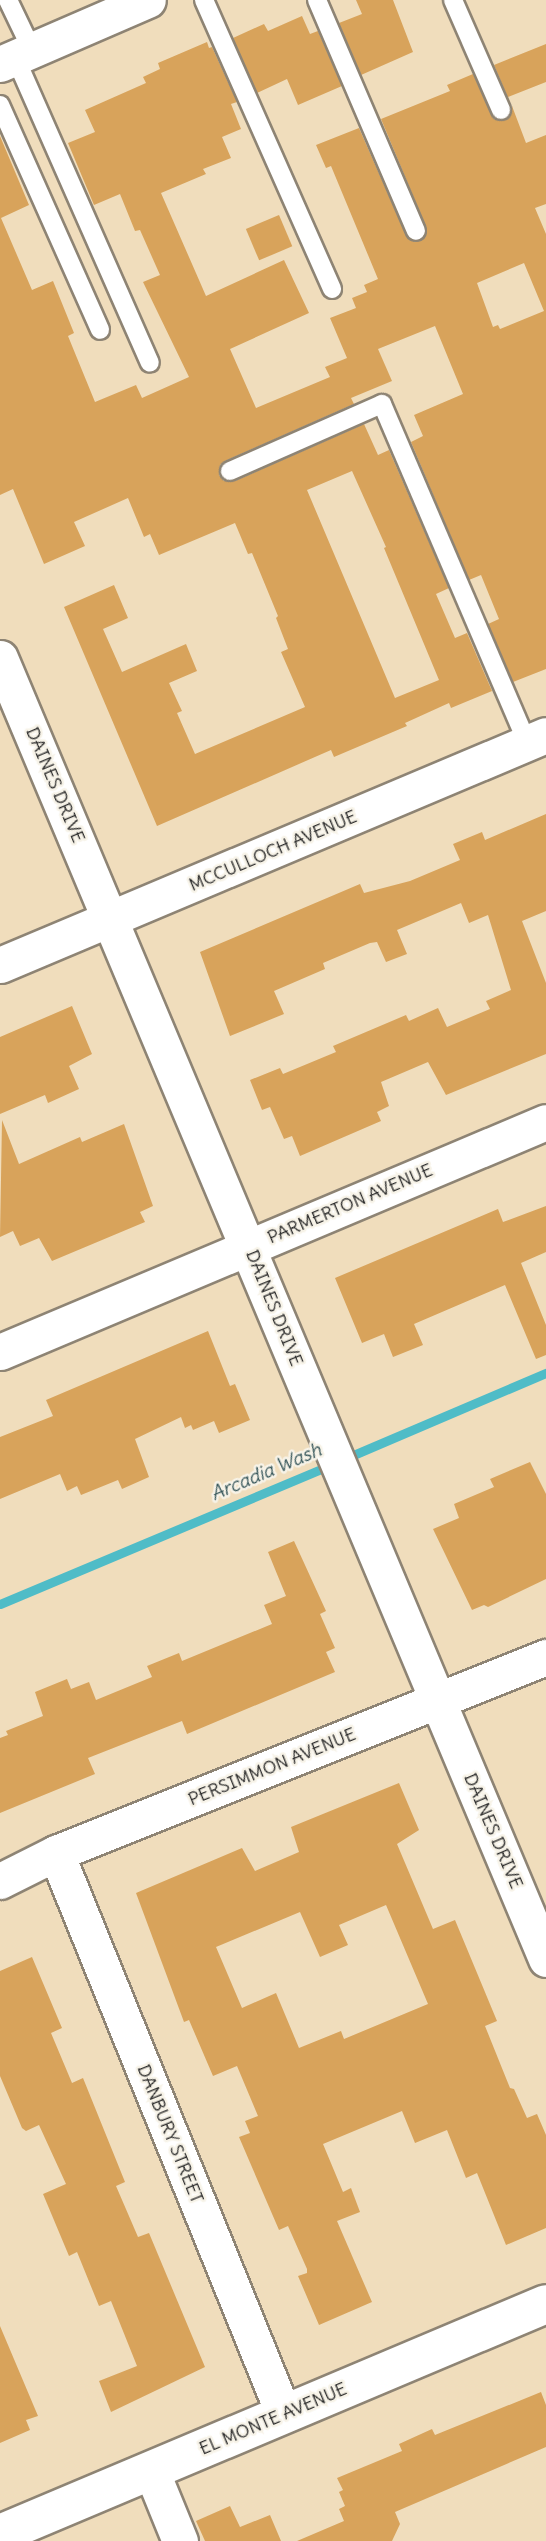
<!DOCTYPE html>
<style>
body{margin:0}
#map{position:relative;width:546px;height:2541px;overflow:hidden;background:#f0ddbc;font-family:Delius,sans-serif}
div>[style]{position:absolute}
.stream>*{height:9px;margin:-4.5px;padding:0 4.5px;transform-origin:4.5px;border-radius:4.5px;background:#4fbcc7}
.building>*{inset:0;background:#d8a35b;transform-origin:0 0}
.roads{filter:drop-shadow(2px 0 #8e8474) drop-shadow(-2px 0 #8e8474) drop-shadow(0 2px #8e8474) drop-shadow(0 -2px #8e8474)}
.service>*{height:18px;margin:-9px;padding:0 9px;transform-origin:9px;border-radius:9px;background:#fff}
.minor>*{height:35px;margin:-17.5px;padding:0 17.5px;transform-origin:17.5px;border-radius:17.5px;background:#fff}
.tertiary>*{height:38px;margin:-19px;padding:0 19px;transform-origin:19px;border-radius:19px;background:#fff}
span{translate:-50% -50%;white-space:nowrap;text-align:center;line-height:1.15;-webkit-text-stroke:5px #f7f3e8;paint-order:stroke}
.street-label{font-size:18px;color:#2b2b2b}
.water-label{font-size:19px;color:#36565a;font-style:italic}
</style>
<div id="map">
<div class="stream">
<div style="left:344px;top:1459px;width:220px;rotate:-23.1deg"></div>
<div style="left:0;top:1604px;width:359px;rotate:-22.8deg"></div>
</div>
<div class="building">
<div style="clip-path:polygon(356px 0,393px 0,413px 52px,361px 75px,339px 23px,362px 14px)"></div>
<div style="clip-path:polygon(302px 16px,310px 34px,318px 31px,342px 86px,298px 105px,287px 79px,257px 93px,233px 38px,264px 24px,268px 31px)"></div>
<div style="clip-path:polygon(evenodd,207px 42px,209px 48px,212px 47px,237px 102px,231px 104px,241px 129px,222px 137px,231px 158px,203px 169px,206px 174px,161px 193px,206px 296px,284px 260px,309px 313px,230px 349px,256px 408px,330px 377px,325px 367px,347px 358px,330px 318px,356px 308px,352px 298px,367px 292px,364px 285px,378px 279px,331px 166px,326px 168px,316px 145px,359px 128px,406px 235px,415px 242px,425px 237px,426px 227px,381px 119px,450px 91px,447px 85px,473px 74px,494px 119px,506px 120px,510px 116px,512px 106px,526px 143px,546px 135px,546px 204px,535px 208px,546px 234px,546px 669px,513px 682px,488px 624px,499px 619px,481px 575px,469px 580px,411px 442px,423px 436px,414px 415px,463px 394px,435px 326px,378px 349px,392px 381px,351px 398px,354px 404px,225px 461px,220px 465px,219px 475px,224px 481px,235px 481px,364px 424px,378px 455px,389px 450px,449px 588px,436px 594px,455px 638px,467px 633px,492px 691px,451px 708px,449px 703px,405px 723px,407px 726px,334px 757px,331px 750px,157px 826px,64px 607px,114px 585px,128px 618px,103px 629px,122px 672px,186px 644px,197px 671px,169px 683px,182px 711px,177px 713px,195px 754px,305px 707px,281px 652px,288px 649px,276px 618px,278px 616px,252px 553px,248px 554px,235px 523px,159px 555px,150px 534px,144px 537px,128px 498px,74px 522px,85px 546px,44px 564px,13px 489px,0 495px,0 136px,29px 205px,1px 218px,32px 290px,53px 281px,74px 333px,68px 336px,95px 402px,136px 385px,142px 398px,189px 377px,143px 282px,160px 275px,140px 230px,135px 231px,120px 194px,94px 205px,68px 143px,95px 132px,85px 110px,146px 83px,143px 77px,160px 69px,158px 63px,207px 42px,524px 263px,544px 311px,500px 329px,498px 325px,493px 327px,477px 283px,524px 263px,207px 42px,352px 471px,386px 547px,384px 548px,439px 680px,395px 698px,307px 490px,352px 471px)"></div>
<div style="clip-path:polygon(546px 44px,546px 82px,508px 97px,510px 103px,494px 65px)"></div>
<div style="left:279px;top:215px;width:34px;height:36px;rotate:67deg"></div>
<div style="clip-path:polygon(546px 814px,546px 911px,522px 921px,546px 983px,546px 1054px,446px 1095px,428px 1062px,381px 1082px,389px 1106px,377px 1112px,381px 1121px,300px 1156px,292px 1136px,284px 1139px,270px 1107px,262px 1110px,250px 1080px,280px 1068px,283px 1074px,336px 1052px,333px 1046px,406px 1015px,409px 1021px,438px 1008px,447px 1027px,490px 1009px,486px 1001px,511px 990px,488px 915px,469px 923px,461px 903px,397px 930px,407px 954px,386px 962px,377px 942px,370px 943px,323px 963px,325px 969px,274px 991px,284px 1014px,230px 1036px,200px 952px,360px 884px,364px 893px,410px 881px,460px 860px,453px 844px,482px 832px,485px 840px)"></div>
<div style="clip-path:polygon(72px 1006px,92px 1054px,69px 1066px,79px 1089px,48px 1103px,45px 1095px,0 1114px,0 1037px)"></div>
<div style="clip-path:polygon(2px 1120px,19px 1164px,80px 1137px,82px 1142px,124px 1124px,153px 1206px,140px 1212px,145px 1222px,52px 1261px,39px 1238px,20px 1246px,13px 1231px,0 1237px)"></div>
<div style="clip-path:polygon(546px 1206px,546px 1252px,521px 1263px,546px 1325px,546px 1355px,536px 1359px,505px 1285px,414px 1324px,423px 1345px,393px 1357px,384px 1334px,362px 1343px,335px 1278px,498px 1209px,503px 1222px)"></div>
<div style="clip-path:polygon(208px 1331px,230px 1386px,235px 1384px,250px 1420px,219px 1433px,214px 1421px,193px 1430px,191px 1425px,185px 1428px,181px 1417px,135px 1439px,149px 1477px,122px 1489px,118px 1480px,81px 1495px,77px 1486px,67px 1491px,60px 1474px,0 1499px,0 1437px,53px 1416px,46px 1400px)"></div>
<div style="clip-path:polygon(530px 1462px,546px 1494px,546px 1579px,488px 1607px,484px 1605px,472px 1610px,433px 1529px,459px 1518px,454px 1504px,494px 1487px,490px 1479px)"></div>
<div style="clip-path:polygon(294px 1541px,326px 1611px,320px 1614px,335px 1648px,326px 1652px,335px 1672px,187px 1734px,182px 1721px,88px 1758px,95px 1774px,0 1813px,0 1738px,8px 1735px,6px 1731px,43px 1716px,35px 1692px,67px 1679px,71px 1689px,89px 1682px,96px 1700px,152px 1677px,147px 1666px,179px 1653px,182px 1661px,272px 1624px,264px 1605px,286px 1596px,268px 1552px)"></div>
<div style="clip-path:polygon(evenodd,399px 1783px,419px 1830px,397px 1844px,433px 1929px,455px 1920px,497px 2021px,485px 2026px,510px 2088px,514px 2089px,527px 2118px,537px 2114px,546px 2135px,546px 2228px,506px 2245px,477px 2173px,466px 2178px,447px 2130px,415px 2143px,402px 2111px,323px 2144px,343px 2192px,351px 2188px,360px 2212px,337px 2221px,372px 2302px,319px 2325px,298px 2276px,307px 2273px,307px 2269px,288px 2226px,279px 2230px,239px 2137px,250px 2133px,245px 2121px,258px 2116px,237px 2066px,213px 2076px,189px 2020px,184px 2022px,136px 1893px,242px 1848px,255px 1871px,299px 1852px,291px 1827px,399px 1783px,386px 1905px,428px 2004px,344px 2039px,341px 2031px,299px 2048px,276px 1993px,242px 2008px,216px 1947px,300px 1912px,320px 1957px,348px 1945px,339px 1925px,386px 1905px)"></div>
<div style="clip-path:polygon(32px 1957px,62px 2028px,51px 2033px,72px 2083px,83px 2078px,125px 2182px,116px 2186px,138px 2237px,149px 2233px,205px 2367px,111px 2412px,99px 2381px,137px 2366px,111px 2301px,99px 2306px,77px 2252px,69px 2256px,43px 2194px,66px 2184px,39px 2125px,26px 2131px,22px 2128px,0 2076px,0 1971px)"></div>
<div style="clip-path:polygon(0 2326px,38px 2416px,26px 2420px,30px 2430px,0 2443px)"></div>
<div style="clip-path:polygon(541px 2392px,546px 2405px,546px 2447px,395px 2512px,400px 2524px,392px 2541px,297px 2541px,344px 2521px,339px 2509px,345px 2506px,339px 2492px,343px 2490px,337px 2478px,402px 2451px,399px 2444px,432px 2429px,435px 2435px)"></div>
<div style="clip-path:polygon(230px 2506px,240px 2527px,270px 2515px,281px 2541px,205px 2541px,196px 2521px)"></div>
</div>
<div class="roads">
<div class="service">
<div style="left:8px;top:0;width:55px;rotate:64.4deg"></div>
<div style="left:204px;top:0;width:316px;rotate:66.1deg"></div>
<div style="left:317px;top:0;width:251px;rotate:66.8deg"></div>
<div style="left:453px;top:0;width:120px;rotate:66.4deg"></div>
<div style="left:15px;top:57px;width:334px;rotate:66.2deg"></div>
<div style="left:0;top:105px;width:246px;rotate:66deg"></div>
<div style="left:230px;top:471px;width:166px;rotate:-23.8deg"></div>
<div style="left:382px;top:404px;width:369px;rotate:66.8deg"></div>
</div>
<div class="minor">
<div style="left:0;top:64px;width:161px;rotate:-23.4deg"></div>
<div style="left:0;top:658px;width:1411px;rotate:67.23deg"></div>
<div style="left:0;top:965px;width:592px;rotate:-22.84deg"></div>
<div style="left:0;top:1352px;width:592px;rotate:-22.84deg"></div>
<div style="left:56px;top:1853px;width:606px;rotate:67.92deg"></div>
<div style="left:0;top:1881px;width:63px;rotate:-26.6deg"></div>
<div style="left:56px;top:1853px;width:528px;rotate:-21.8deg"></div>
<div style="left:151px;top:2470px;width:77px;rotate:67.8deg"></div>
</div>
<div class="tertiary">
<div style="left:0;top:2534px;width:592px;rotate:-22.84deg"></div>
</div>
</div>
<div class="street-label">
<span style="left:55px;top:785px;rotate:67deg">DAINES DRIVE</span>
<span style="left:273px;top:851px;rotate:-23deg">MCCULLOCH AVENUE</span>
<span style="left:350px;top:1204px;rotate:-23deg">PARMERTON AVENUE</span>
<span style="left:274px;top:1308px;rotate:68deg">DAINES DRIVE</span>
<span style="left:272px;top:1767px;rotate:-22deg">PERSIMMON AVENUE</span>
<span style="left:493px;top:1831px;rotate:67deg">DAINES DRIVE</span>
<span style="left:170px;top:2134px;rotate:68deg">DANBURY STREET</span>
<span style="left:273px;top:2419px;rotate:-23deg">EL MONTE AVENUE</span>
</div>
<div class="water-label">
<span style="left:266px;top:1472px;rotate:-23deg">Arcadia Wash</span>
</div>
</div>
